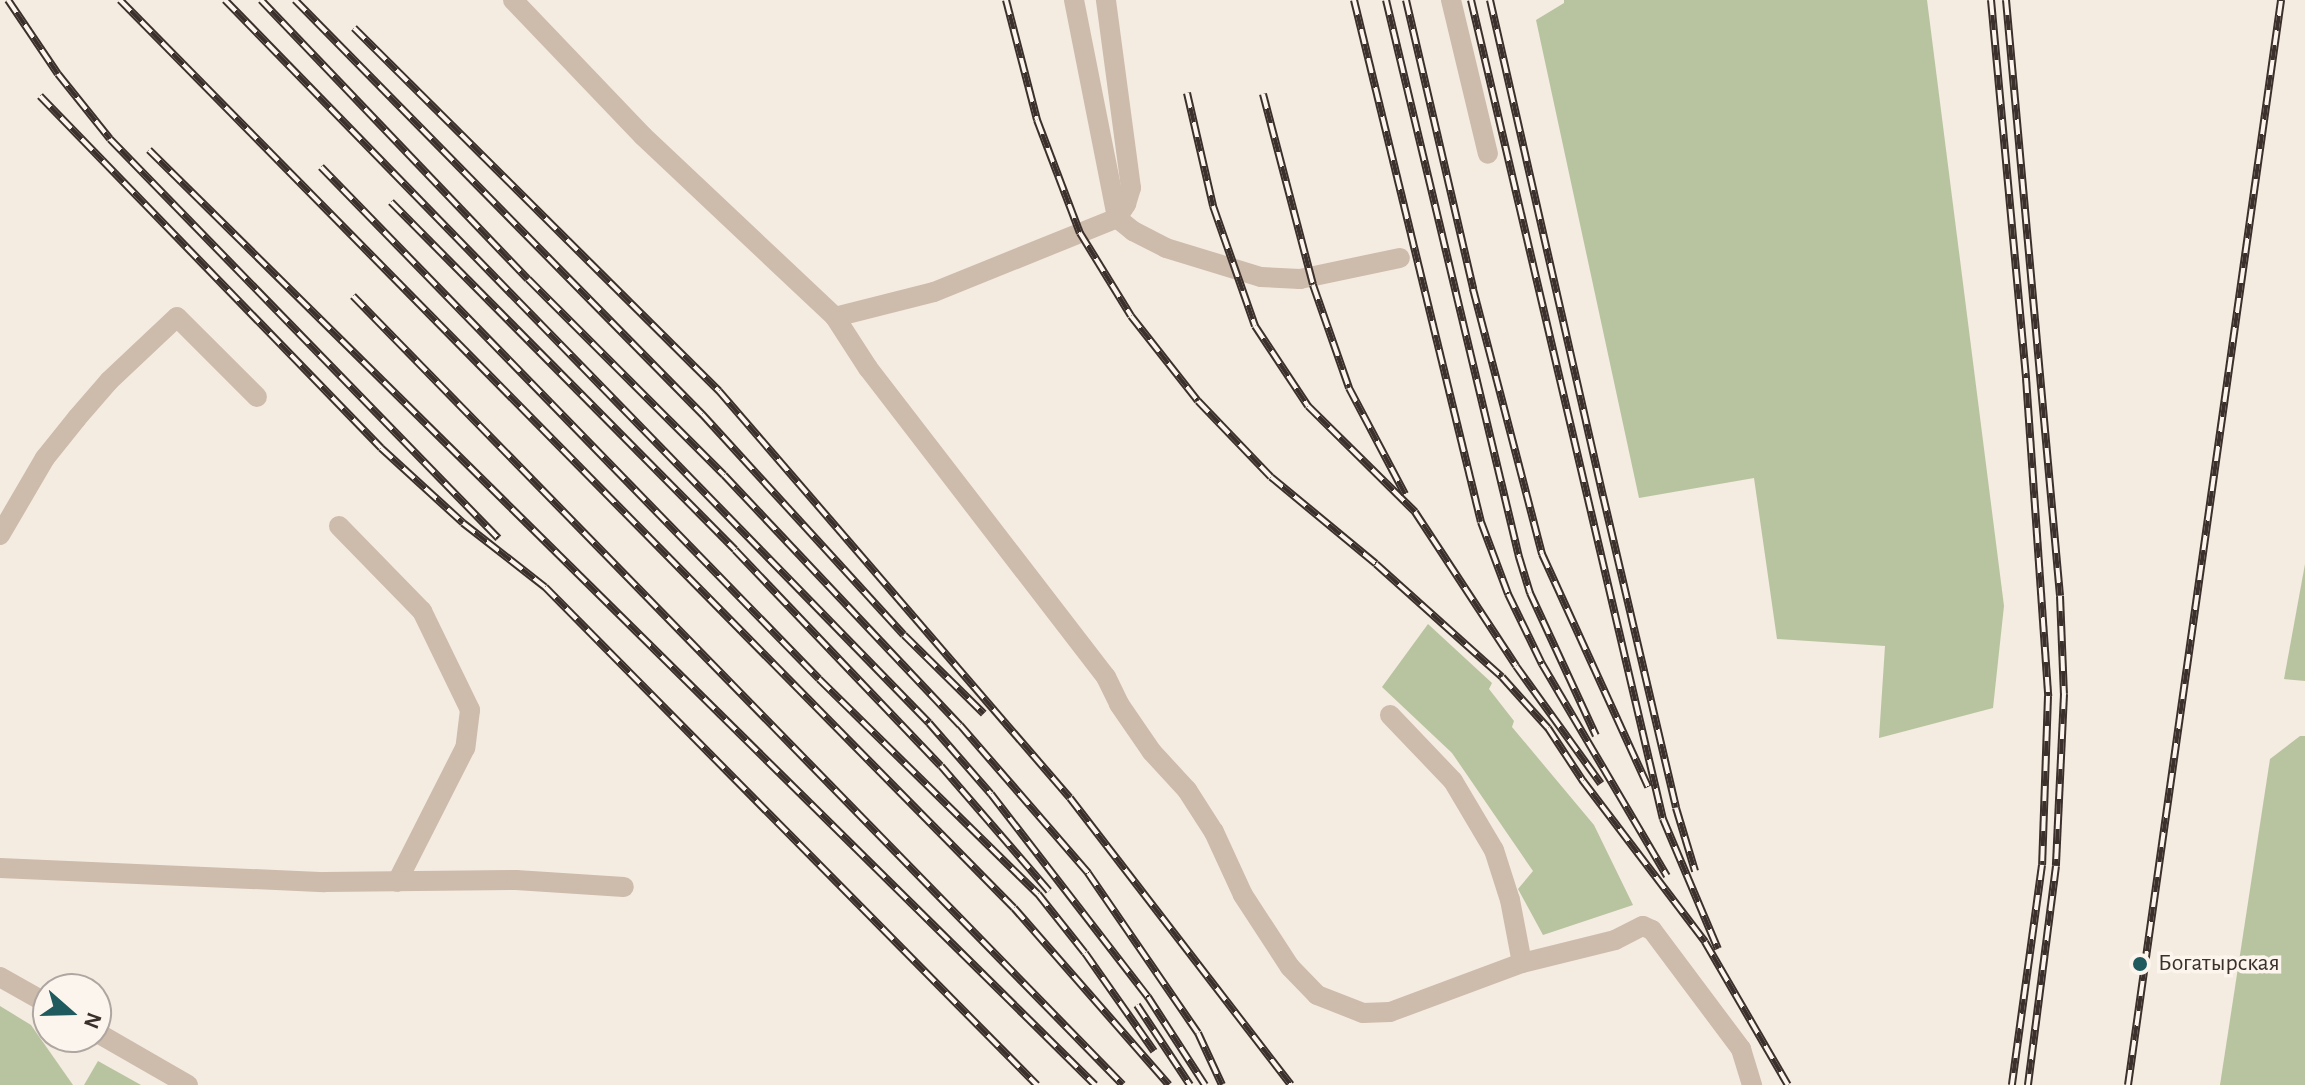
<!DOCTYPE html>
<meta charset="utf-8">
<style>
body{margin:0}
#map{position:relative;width:2305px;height:1085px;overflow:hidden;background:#f4ebe1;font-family:"Alegreya Sans",sans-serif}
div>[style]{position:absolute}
.green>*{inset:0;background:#b8c4a0}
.minor>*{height:20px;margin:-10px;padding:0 10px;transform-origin:10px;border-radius:10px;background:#cdbbac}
.rail>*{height:8px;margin-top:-4px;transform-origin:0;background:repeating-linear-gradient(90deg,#fbf5ee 0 15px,#3b302b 0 30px);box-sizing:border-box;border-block:2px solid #3b302b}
.dots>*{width:22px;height:22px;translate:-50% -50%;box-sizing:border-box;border:4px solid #fbf5ee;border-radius:50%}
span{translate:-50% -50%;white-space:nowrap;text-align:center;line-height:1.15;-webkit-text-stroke:7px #fbf5ee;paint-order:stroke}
.poi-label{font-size:24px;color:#3b302b}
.left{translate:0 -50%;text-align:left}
.north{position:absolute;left:32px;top:973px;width:80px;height:80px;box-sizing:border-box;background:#fbf5ee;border:2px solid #aea6a0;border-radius:50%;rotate:110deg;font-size:22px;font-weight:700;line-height:32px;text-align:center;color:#3b302b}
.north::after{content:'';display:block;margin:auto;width:28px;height:36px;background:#1f5a5e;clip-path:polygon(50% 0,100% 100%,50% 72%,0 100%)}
</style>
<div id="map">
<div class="green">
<div style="clip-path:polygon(1564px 0,1927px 0,2004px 606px,1993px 708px,1879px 738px,1885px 646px,1777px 639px,1754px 478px,1639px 498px,1536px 20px,1564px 3px)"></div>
<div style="clip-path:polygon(2305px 564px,2305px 681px,2284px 679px)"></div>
<div style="clip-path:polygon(1428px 624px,1492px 683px,1489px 689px,1514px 721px,1512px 727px,1594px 825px,1633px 905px,1543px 935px,1518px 889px,1533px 871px,1452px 753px,1382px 687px)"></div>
<div style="clip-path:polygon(2300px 736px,2305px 736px,2305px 1085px,2220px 1085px,2270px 759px)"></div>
<div style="clip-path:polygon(0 1006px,31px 1025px,73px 1085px,0 1085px)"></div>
<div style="clip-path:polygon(98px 1061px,141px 1085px,84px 1085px)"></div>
</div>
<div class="minor">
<div style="left:513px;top:0;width:188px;rotate:46.3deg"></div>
<div style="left:643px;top:136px;width:264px;rotate:43.3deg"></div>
<div style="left:835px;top:317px;width:61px;rotate:57.1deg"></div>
<div style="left:868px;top:368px;width:390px;rotate:52.4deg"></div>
<div style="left:1106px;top:677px;width:30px;rotate:64deg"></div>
<div style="left:1119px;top:704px;width:58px;rotate:55.5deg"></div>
<div style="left:1152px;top:752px;width:52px;rotate:47.4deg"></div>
<div style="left:1187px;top:790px;width:50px;rotate:57.3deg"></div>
<div style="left:1214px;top:832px;width:69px;rotate:65.3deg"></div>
<div style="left:1243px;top:895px;width:86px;rotate:56.9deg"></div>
<div style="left:1290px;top:967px;width:39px;rotate:46deg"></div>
<div style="left:1317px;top:995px;width:49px;rotate:21.4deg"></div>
<div style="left:1363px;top:1013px;width:27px;rotate:-2deg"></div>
<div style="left:1390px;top:1012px;width:141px;rotate:-20.4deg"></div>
<div style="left:1522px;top:963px;width:96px;rotate:-13.9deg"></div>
<div style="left:1615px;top:940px;width:31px;rotate:-27deg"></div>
<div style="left:1643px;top:926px;width:10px;rotate:24deg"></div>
<div style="left:1652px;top:930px;width:149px;rotate:53.2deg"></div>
<div style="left:1741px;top:1049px;width:38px;rotate:73deg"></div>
<div style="left:1074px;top:0;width:222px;rotate:78.8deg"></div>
<div style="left:1117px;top:218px;width:21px;rotate:39deg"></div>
<div style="left:1133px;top:231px;width:37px;rotate:27deg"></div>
<div style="left:1166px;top:248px;width:99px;rotate:17deg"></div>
<div style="left:1261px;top:277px;width:39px;rotate:3deg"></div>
<div style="left:1300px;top:279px;width:102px;rotate:-11.9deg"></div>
<div style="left:1451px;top:0;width:158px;rotate:76.5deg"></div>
<div style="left:835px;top:317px;width:102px;rotate:-14.2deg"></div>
<div style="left:934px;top:292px;width:197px;rotate:-22deg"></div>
<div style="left:1117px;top:218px;width:17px;rotate:-57deg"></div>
<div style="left:1126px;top:204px;width:17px;rotate:-73deg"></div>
<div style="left:1131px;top:188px;width:190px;rotate:-97.6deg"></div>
<div style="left:339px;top:526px;width:119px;rotate:45.7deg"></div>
<div style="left:422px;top:611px;width:110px;rotate:64.1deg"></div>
<div style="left:470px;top:710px;width:38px;rotate:97deg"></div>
<div style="left:465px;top:748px;width:150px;rotate:116.9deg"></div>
<div style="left:0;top:535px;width:89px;rotate:-59.7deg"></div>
<div style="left:45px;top:458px;width:51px;rotate:-51.3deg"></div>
<div style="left:77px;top:418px;width:49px;rotate:-49.1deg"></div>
<div style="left:109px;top:381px;width:93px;rotate:-43.3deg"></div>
<div style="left:177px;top:317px;width:113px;rotate:45deg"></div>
<div style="left:1390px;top:715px;width:91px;rotate:46.3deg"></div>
<div style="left:1453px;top:781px;width:80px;rotate:59.3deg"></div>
<div style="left:1494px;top:850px;width:52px;rotate:72.3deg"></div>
<div style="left:1510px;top:900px;width:64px;rotate:79.2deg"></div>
<div style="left:0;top:868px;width:325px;rotate:2.5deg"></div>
<div style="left:325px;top:882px;width:191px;rotate:-0.6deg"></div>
<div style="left:516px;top:880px;width:108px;rotate:3.7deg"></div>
<div style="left:0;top:977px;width:55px;rotate:29.4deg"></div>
<div style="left:96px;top:1032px;width:106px;rotate:29.9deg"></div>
</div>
<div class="rail">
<div style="left:8px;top:0;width:89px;rotate:56deg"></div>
<div style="left:58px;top:74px;width:83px;rotate:51.3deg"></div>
<div style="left:110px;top:139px;width:557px;rotate:45.8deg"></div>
<div style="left:120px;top:0;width:1274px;rotate:45.45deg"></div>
<div style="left:1014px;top:908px;width:235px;rotate:48.8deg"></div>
<div style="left:225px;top:0;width:1009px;rotate:45.76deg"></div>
<div style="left:929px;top:723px;width:94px;rotate:48.9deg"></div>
<div style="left:991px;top:794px;width:257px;rotate:52.3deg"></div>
<div style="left:1148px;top:997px;width:105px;rotate:57.1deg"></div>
<div style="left:261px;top:0;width:386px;rotate:46.3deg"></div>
<div style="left:528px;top:279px;width:277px;rotate:45deg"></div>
<div style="left:724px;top:475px;width:344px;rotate:46.7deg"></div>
<div style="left:960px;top:725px;width:196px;rotate:49.1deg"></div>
<div style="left:1088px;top:873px;width:194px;rotate:55.5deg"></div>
<div style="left:1198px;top:1033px;width:57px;rotate:65.2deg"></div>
<div style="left:295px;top:0;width:581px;rotate:45.49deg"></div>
<div style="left:702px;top:414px;width:299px;rotate:47.6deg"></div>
<div style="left:904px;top:635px;width:112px;rotate:44.6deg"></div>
<div style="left:1006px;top:0;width:124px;rotate:75.5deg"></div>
<div style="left:1037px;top:120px;width:121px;rotate:69.2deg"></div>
<div style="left:1080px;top:233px;width:97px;rotate:58.4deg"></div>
<div style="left:1131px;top:316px;width:108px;rotate:51.8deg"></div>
<div style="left:1198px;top:401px;width:105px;rotate:46.2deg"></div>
<div style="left:1271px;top:477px;width:136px;rotate:39.6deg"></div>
<div style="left:1376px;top:564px;width:169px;rotate:41.9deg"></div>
<div style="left:1502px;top:677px;width:69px;rotate:48deg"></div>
<div style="left:1548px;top:728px;width:64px;rotate:56.6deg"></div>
<div style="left:1583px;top:781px;width:202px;rotate:52.8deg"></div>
<div style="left:1705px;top:942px;width:165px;rotate:59.9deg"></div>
<div style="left:1354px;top:0;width:537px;rotate:76.33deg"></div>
<div style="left:1481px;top:522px;width:77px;rotate:69.4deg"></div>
<div style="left:1508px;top:594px;width:78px;rotate:64.1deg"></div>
<div style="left:1542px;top:664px;width:246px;rotate:59.5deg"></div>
<div style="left:1386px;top:0;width:573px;rotate:76.57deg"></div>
<div style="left:1519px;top:557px;width:38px;rotate:73deg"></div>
<div style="left:1530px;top:593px;width:157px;rotate:65.2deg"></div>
<div style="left:1406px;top:0;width:297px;rotate:76.9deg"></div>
<div style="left:1473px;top:289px;width:274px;rotate:75.4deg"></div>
<div style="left:1542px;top:554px;width:256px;rotate:65.5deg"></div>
<div style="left:1471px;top:0;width:841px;rotate:76.81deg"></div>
<div style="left:1663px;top:819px;width:141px;rotate:67.1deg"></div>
<div style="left:1490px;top:0;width:509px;rotate:77.17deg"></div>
<div style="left:1603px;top:496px;width:320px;rotate:76.8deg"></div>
<div style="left:1676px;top:808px;width:66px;rotate:73.2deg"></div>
<div style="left:1991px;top:0;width:380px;rotate:84.7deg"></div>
<div style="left:2026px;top:378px;width:319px;rotate:86deg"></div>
<div style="left:2048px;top:696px;width:169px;rotate:92deg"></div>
<div style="left:2042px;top:865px;width:222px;rotate:97.8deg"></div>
<div style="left:2006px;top:0;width:598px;rotate:84.82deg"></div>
<div style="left:2060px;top:596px;width:98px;rotate:87.7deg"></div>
<div style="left:2064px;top:694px;width:172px;rotate:92.7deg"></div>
<div style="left:2056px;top:866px;width:221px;rotate:97.3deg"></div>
<div style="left:354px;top:28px;width:515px;rotate:44.84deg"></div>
<div style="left:719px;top:391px;width:537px;rotate:49.23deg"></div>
<div style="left:1070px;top:798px;width:362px;rotate:52.4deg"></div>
<div style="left:1187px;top:93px;width:116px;rotate:77deg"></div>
<div style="left:1213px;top:206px;width:127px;rotate:70.7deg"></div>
<div style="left:1255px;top:326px;width:96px;rotate:56.5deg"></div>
<div style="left:1308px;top:406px;width:151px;rotate:44.7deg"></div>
<div style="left:1415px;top:512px;width:184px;rotate:56.7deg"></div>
<div style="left:1516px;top:666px;width:145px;rotate:54.2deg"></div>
<div style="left:1263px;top:94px;width:197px;rotate:75.3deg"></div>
<div style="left:1313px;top:285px;width:109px;rotate:70.7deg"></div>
<div style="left:1349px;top:388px;width:120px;rotate:62.2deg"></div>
<div style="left:40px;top:96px;width:490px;rotate:45.9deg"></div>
<div style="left:381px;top:448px;width:111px;rotate:42.4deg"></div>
<div style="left:463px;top:523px;width:104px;rotate:38deg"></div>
<div style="left:545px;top:587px;width:700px;rotate:45.35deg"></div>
<div style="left:149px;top:150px;width:1330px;rotate:44.66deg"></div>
<div style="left:321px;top:167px;width:714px;rotate:45.79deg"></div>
<div style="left:819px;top:679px;width:307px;rotate:44.5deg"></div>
<div style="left:1038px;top:894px;width:75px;rotate:51.5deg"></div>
<div style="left:1085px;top:953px;width:120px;rotate:54.9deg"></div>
<div style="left:391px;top:202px;width:489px;rotate:45.3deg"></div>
<div style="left:735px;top:550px;width:298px;rotate:46.4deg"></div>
<div style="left:941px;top:766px;width:165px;rotate:49.2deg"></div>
<div style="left:353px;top:296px;width:1102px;rotate:45.7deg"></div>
<div style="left:1137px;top:1005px;width:96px;rotate:56.5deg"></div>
<div style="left:2128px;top:1085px;width:1096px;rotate:-81.97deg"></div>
</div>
<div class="dots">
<div style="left:2140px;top:964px;background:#1f5a5e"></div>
</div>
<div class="poi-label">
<span class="left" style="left:2158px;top:964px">Богатырская</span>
</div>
<div class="north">N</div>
</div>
